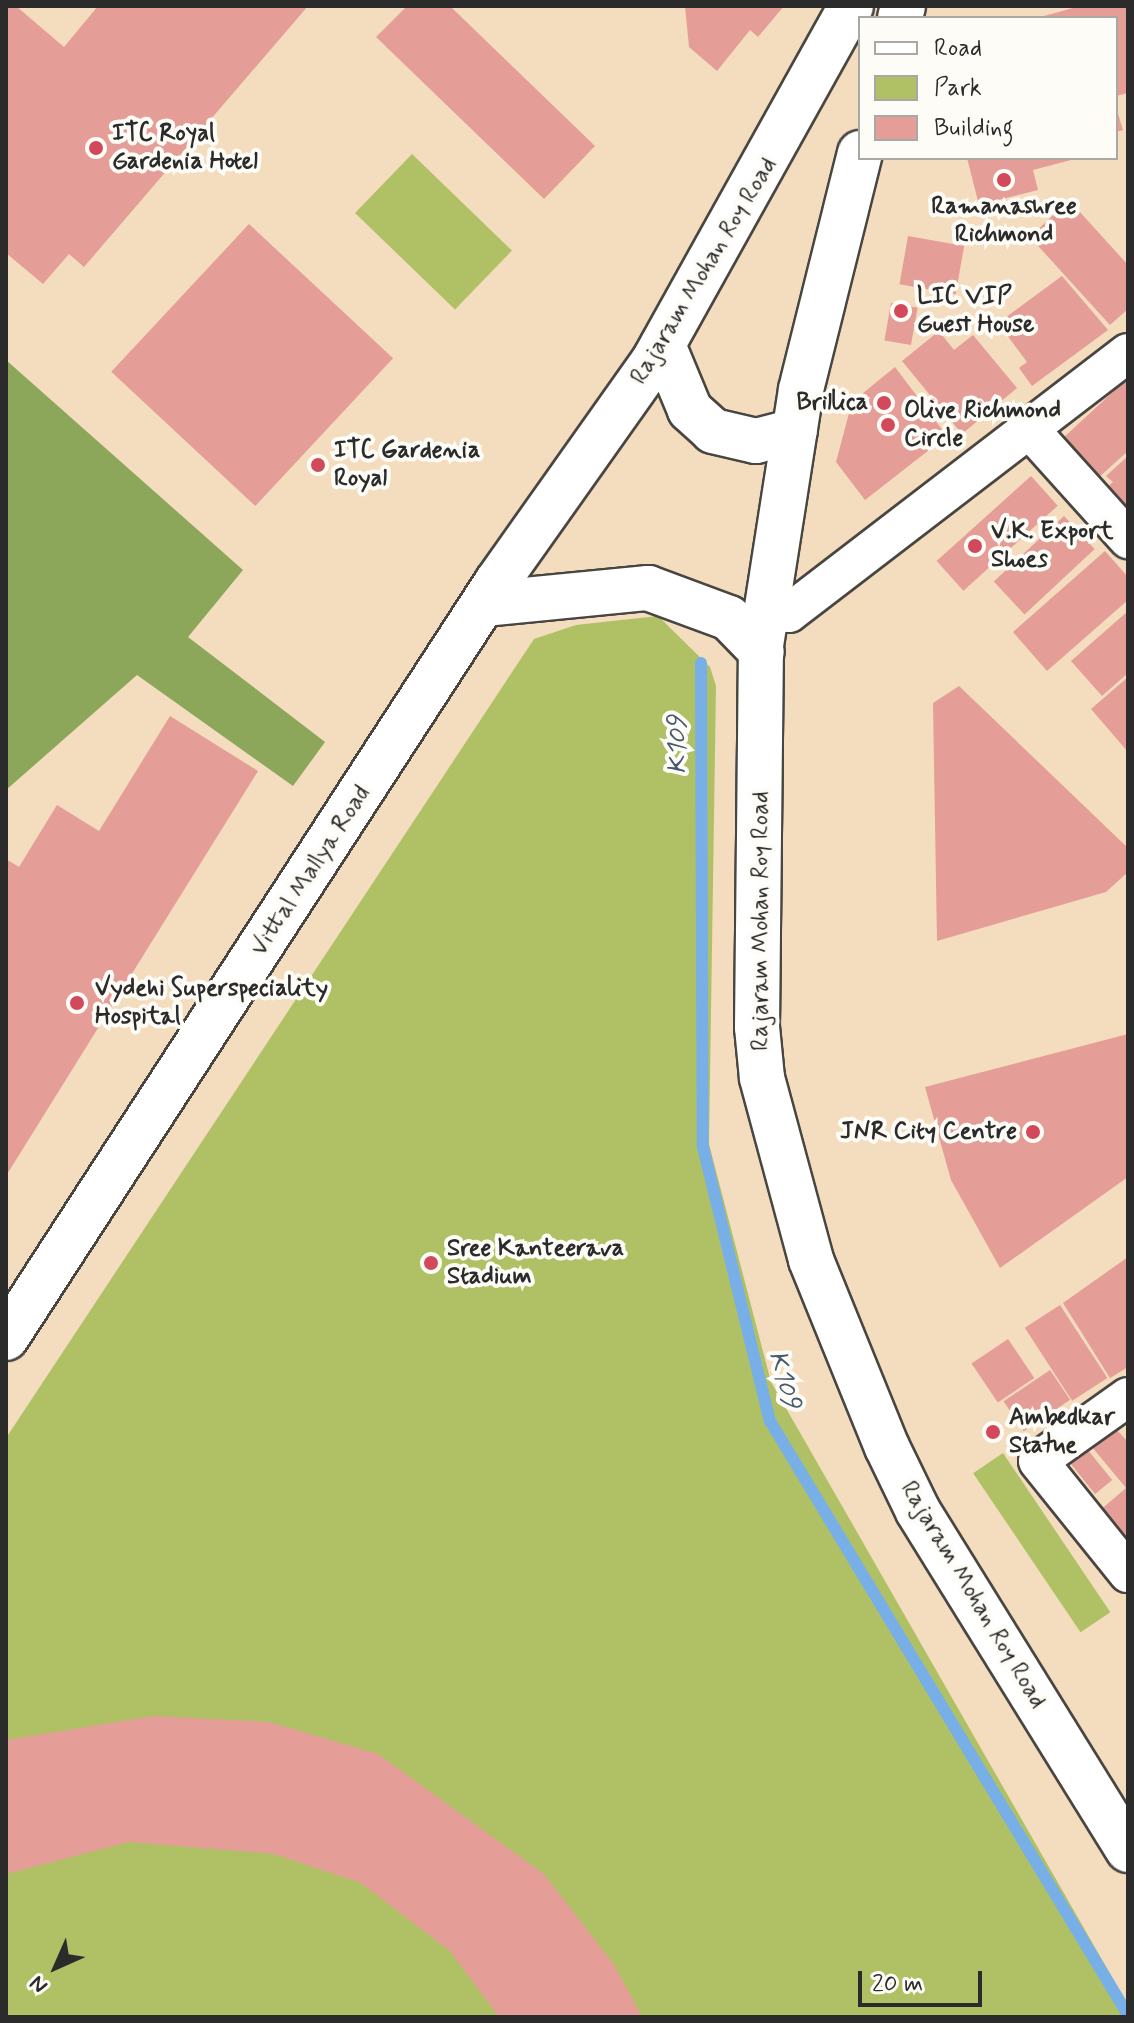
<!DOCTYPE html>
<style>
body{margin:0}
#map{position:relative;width:1134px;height:2023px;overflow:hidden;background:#f4dcbf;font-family:Mynerve,sans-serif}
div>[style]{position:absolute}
.green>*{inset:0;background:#b0c165;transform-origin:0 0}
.forest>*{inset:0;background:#8ca75a}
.stream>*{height:12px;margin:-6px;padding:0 6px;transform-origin:6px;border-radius:6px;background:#78afe7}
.building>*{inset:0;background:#e59d97;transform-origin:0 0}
.roads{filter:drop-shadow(2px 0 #494641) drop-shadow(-2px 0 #494641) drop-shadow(0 2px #494641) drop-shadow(0 -2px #494641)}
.street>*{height:38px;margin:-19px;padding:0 19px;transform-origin:19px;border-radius:19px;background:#fff}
.primary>*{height:44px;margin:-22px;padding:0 22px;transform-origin:22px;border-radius:22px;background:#fff}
.dots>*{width:22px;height:22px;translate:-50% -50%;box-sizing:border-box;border:4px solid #fdfcf7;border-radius:50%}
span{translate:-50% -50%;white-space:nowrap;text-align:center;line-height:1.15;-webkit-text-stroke:8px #fdfcf7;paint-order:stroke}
.poi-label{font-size:24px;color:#2b2b2b;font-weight:700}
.left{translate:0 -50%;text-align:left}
.right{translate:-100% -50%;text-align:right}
.street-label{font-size:24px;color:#2b2b2b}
.water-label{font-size:26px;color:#46596d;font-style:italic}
.frame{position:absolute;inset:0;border:8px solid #2b2b2b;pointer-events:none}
.legend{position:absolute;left:858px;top:16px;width:260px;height:144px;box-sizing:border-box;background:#fdfcf7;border:2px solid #a9a8a5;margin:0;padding:10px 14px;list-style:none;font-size:24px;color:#2b2b2b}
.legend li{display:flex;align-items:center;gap:16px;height:40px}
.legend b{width:40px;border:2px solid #a9a8a5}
.north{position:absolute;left:16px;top:1927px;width:80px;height:80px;-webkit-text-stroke:6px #fdfcf7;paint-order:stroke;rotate:225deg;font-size:22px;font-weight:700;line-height:32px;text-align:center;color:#2b2b2b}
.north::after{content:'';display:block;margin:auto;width:28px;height:36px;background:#2b2b2b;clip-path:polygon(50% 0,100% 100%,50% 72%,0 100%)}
.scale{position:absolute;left:858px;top:1971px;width:124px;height:36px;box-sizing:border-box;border:4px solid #2b2b2b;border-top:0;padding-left:10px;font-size:24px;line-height:28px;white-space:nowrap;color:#2b2b2b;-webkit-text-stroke:6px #fdfcf7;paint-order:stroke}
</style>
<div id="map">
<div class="green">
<div style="left:412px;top:154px;width:139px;height:82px;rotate:44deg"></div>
<div style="clip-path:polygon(658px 616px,710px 667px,716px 686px,709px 1144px,771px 1382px,1128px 2005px,1128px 2017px,6px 2017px,6px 1438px,534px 639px,576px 625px)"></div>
<div style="left:1003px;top:1453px;width:192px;height:36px;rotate:56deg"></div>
</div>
<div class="forest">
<div style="clip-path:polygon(6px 360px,243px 570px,188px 637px,325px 742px,293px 786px,137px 675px,6px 790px)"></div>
</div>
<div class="stream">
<div style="left:701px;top:663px;width:484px;rotate:89.8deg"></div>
<div style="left:703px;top:1147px;width:282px;rotate:76.3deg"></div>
<div style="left:770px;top:1421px;width:694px;rotate:58.92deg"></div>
</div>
<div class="building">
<div style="clip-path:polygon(6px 6px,16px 6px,64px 47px,98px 6px,308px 6px,84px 267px,69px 254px,43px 284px,6px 253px)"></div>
<div style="clip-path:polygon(407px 6px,450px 6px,595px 146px,544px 199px,376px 37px)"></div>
<div style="clip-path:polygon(685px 6px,784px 6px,758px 37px,750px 30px,717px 71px,689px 47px)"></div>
<div style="clip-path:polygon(1080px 6px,1128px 6px,1128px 93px,1116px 96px,1116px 18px,1037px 18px)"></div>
<div style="clip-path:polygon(1116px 107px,1123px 130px,1116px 132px)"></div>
<div style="clip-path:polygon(967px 158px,1075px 158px,1075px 159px,1033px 170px,1038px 190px,979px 205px)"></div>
<div style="clip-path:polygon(1069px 200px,1128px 265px,1128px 309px,1110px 325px,1030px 237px)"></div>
<div style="left:249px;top:224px;width:197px;height:202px;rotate:43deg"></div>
<div style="left:908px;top:236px;width:57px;height:49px;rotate:10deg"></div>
<div style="clip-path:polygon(1062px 276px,1108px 330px,1032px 386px,1019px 368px,1027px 362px,998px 323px)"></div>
<div style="left:891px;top:303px;width:27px;height:38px;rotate:10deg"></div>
<div style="clip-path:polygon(939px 331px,954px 350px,973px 335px,1017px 388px,962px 434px,902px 361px)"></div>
<div style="clip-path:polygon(895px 367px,947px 436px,865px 500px,836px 462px,852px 402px)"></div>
<div style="clip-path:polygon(1128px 378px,1128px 451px,1098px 478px,1062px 439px)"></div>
<div style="clip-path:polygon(1128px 456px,1128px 512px,1106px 488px,1113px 482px,1106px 476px)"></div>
<div style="left:1031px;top:476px;width:40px;height:127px;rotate:48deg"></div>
<div style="left:1064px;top:516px;width:45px;height:96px;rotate:47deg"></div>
<div style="clip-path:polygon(1105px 551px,1128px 577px,1128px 600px,1047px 671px,1013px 632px)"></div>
<div style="clip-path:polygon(1128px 611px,1128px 673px,1102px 696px,1071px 661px)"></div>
<div style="clip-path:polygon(1128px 677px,1128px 752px,1091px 709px)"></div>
<div style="clip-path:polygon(959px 686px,1128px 848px,1128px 872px,1106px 892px,937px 941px,933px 703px)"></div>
<div style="clip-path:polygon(170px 716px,258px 771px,6px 1176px,6px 859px,19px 867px,57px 805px,99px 831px)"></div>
<div style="clip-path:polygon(1128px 1034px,1128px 1177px,1000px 1268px,951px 1180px,925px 1087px)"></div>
<div style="clip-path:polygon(1128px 1257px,1128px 1367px,1110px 1378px,1063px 1303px)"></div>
<div style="left:1060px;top:1305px;width:87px;height:42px;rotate:57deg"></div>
<div style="left:1008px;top:1339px;width:47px;height:44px;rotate:56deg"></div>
<div style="left:1050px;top:1370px;width:36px;height:56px;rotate:56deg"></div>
<div style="clip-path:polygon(1115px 1428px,1128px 1442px,1128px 1562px,1091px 1518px,1126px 1488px,1092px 1447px)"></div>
<div style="left:1087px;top:1449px;width:40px;height:22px;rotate:51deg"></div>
<div style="clip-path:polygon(154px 1716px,269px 1722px,378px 1754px,544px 1874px,615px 1966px,642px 2017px,499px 2017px,450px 1951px,361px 1883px,274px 1854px,129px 1842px,6px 1874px,6px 1740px)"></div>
</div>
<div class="roads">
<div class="street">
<div style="left:1030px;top:430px;width:147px;rotate:48deg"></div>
<div style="left:765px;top:610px;width:24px;rotate:7deg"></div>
<div style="left:789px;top:613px;width:427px;rotate:-37.5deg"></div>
<div style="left:1128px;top:1397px;width:110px;rotate:144.6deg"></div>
<div style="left:1038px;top:1461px;width:144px;rotate:51.2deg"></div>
</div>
<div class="primary">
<div style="left:900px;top:18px;width:12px;rotate:-76deg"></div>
<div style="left:860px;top:153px;width:244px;rotate:104deg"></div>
<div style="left:801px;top:390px;width:257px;rotate:98.9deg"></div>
<div style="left:761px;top:644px;width:383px;rotate:90.6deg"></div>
<div style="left:757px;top:1027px;width:51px;rotate:84.4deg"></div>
<div style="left:762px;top:1078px;width:188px;rotate:74.9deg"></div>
<div style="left:811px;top:1260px;width:202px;rotate:67.9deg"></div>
<div style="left:887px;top:1447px;width:71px;rotate:64.2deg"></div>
<div style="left:918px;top:1511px;width:399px;rotate:58.2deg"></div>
<div style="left:663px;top:345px;width:70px;rotate:67.4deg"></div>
<div style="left:690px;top:410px;width:31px;rotate:42deg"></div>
<div style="left:713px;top:431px;width:44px;rotate:13.1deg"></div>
<div style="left:756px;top:441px;width:40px;rotate:-14.4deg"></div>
<div style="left:484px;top:604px;width:165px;rotate:-5.6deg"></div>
<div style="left:648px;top:588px;width:86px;rotate:20.3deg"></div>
<div style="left:729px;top:618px;width:47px;rotate:45.9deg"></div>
<div style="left:6px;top:1338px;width:901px;rotate:-57deg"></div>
<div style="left:497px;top:582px;width:270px;rotate:-54.7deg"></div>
<div style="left:653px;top:362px;width:407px;rotate:-60.9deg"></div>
</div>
</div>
<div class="dots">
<div style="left:96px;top:148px;background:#d1495b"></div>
<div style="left:1004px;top:180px;background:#d1495b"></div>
<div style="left:901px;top:311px;background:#d1495b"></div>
<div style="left:884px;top:403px;background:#d1495b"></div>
<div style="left:888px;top:425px;background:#d1495b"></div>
<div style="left:318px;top:465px;background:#d1495b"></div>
<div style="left:975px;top:546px;background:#d1495b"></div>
<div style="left:77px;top:1003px;background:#d1495b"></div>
<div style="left:1033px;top:1132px;background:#d1495b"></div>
<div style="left:431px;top:1263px;background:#d1495b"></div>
<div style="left:993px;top:1432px;background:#d1495b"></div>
</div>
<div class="poi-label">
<span class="left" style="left:112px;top:148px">ITC Royal<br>Gardenia Hotel</span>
<span style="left:1004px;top:221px">Ramanashree<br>Richmond</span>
<span class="left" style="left:917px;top:311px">LIC VIP<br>Guest House</span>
<span class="right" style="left:868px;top:403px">Brillica</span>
<span class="left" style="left:904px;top:425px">Olive Richmond<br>Circle</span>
<span class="left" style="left:334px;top:465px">ITC Gardenia<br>Royal</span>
<span class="left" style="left:991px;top:546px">V.K. Export<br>Shoes</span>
<span class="left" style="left:95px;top:1003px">Vydehi Superspeciality<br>Hospital</span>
<span class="right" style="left:1017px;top:1132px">JNR City Centre</span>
<span class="left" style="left:447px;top:1263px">Sree Kanteerava<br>Stadium</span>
<span class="left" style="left:1009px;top:1432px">Ambedkar<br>Statue</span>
</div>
<div class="street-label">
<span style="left:704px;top:271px;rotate:-59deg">Rajaram Mohan Roy Road</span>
<span style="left:311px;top:871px;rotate:-57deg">Vittal Mallya Road</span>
<span style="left:761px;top:921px;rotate:-90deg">Rajaram Mohan Roy Road</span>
<span style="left:973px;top:1595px;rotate:59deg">Rajaram Mohan Roy Road</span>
</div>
<div class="water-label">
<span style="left:679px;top:745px;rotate:-90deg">K109</span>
<span style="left:783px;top:1380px;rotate:75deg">K109</span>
</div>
<div class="frame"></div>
<ul class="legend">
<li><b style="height:10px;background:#fff"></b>Road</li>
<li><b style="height:22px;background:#b0c165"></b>Park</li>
<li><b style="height:22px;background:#e59d97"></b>Building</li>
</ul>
<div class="north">N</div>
<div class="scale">20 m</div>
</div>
